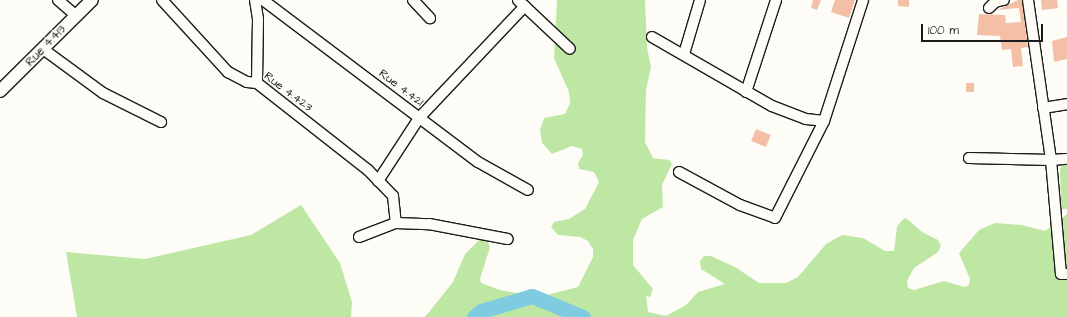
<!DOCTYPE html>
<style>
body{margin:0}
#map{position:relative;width:1067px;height:317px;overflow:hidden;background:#fdfcf7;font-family:"Architects Daughter",sans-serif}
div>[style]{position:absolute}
.green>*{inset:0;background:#bee7a4}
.river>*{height:15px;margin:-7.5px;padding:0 7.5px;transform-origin:7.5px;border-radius:7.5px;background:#7fcbdf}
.building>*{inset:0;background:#f3c0a5;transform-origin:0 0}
.roads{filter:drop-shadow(1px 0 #1c1c1c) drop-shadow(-1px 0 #1c1c1c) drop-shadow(0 1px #1c1c1c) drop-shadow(0 -1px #1c1c1c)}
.minor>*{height:10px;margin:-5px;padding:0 5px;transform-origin:5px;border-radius:5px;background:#fdfcf7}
.tertiary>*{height:12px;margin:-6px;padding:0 6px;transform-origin:6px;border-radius:6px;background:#fdfcf7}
span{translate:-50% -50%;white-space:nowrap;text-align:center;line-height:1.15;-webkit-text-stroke:3px #fdfcf7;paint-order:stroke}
.street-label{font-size:12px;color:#1c1c1c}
.scale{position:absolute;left:921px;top:24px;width:122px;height:18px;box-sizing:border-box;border:2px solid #1c1c1c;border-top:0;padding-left:5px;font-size:12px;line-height:14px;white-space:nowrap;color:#1c1c1c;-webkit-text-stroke:3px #fdfcf7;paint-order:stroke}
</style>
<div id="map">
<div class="green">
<div style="clip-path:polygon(557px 0,645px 0,647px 48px,651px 67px,646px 90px,645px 142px,653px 158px,669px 160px,672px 164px,662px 185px,663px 207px,642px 219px,633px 240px,633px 265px,653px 289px,650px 297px,646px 296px,648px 312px,666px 316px,686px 305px,698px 292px,725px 284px,701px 269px,700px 261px,704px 256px,711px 256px,735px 267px,759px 283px,786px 283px,798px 277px,826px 244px,842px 235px,863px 238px,885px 251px,894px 251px,897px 227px,902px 220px,906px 218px,922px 232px,938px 240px,941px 246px,938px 252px,914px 268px,907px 281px,908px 288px,914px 290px,944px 281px,964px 287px,969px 285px,970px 279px,959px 253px,979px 230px,995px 223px,1022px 225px,1045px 231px,1067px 214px,1067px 317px,425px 317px,453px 282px,465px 254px,479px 240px,487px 240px,490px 247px,480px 279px,481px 283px,500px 290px,539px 297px,578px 287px,593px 257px,593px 249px,588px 241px,580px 237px,558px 235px,551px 227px,554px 222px,569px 219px,585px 209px,599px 182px,594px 172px,579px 169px,578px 163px,583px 155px,582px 149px,572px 146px,552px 154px,542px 143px,540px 130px,544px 118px,565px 114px,570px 103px,569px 92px,554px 58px)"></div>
<div style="clip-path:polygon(1063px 164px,1067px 164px,1067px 209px,1061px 209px,1060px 169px)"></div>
<div style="clip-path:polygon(301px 205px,340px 263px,352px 302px,351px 317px,77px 317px,66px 252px,145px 259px,251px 235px)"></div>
</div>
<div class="river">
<div style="left:474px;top:317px;width:9px;rotate:-41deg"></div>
<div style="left:481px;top:311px;width:53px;rotate:-16.4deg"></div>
<div style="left:532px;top:296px;width:55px;rotate:22.4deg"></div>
</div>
<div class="building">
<div style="clip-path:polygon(813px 0,821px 0,817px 10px,811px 8px)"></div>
<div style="clip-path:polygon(835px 0,855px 0,849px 18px,831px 12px)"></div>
<div style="clip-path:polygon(898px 0,909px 0,909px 7px,898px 6px)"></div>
<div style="clip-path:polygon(1018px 0,1022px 0,1028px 47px,1021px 48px,1023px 66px,1013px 67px,1011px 49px,1002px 50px,1000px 36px,977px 35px,979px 14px,1005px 15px,1006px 23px,1021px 22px,1019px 8px,998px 10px)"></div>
<div style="clip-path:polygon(1041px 0,1057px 0,1058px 8px,1042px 10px)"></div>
<div style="clip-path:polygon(1067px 37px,1067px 59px,1054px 62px,1052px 41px)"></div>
<div style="left:966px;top:83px;width:8px;height:9px"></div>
<div style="left:756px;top:129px;width:16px;height:13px;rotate:22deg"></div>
</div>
<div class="roads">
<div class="minor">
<div style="left:58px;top:0;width:23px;rotate:41deg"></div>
<div style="left:162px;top:0;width:98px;rotate:47.5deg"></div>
<div style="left:228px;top:72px;width:21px;rotate:28deg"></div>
<div style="left:247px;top:82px;width:10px;rotate:6deg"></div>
<div style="left:257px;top:83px;width:141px;rotate:38.1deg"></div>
<div style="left:368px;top:170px;width:36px;rotate:46deg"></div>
<div style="left:393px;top:196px;width:27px;rotate:84deg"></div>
<div style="left:255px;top:0;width:19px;rotate:81deg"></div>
<div style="left:258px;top:19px;width:64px;rotate:90.9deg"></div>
<div style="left:263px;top:0;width:269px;rotate:37deg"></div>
<div style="left:478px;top:162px;width:57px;rotate:29.2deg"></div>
<div style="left:413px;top:0;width:25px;rotate:47deg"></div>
<div style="left:518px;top:0;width:71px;rotate:43.3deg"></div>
<div style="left:1028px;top:0;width:162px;rotate:81.8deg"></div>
<div style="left:1051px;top:160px;width:16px;rotate:-4deg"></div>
<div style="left:989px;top:8px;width:8px;rotate:-45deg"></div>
<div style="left:995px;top:2px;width:9px;rotate:-13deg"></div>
<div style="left:652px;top:37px;width:138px;rotate:29.9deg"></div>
<div style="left:772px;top:106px;width:36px;rotate:21deg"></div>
<div style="left:806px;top:119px;width:18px;rotate:6deg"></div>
<div style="left:43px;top:49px;width:74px;rotate:36.3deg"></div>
<div style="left:103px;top:93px;width:65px;rotate:26.6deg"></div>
<div style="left:684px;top:54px;width:56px;rotate:-73.5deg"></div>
<div style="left:746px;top:92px;width:97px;rotate:-71.9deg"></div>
<div style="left:1043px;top:108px;width:24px;rotate:-9deg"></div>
<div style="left:969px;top:158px;width:82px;rotate:1.4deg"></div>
<div style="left:1051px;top:160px;width:114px;rotate:85deg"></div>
<div style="left:1061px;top:274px;width:6px"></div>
<div style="left:679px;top:172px;width:69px;rotate:28.4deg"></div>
<div style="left:740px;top:205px;width:37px;rotate:20deg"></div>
<div style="left:775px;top:218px;width:109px;rotate:-63.2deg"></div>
<div style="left:824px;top:121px;width:127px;rotate:-72.1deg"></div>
<div style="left:378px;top:181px;width:75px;rotate:-56.9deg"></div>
<div style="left:419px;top:118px;width:154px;rotate:-46.6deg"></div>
<div style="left:359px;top:237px;width:40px;rotate:-21deg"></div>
<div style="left:396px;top:223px;width:33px;rotate:2deg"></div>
<div style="left:429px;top:224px;width:80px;rotate:10.8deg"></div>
</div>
<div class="tertiary">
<div style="left:0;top:91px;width:129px;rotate:-44.7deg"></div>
</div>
</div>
<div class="street-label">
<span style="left:46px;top:46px;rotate:-46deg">Rue 4.413</span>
<span style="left:401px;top:88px;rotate:37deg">Rue 4.421</span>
<span style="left:288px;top:92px;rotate:37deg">Rue 4.423</span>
</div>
<div class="scale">100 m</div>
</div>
